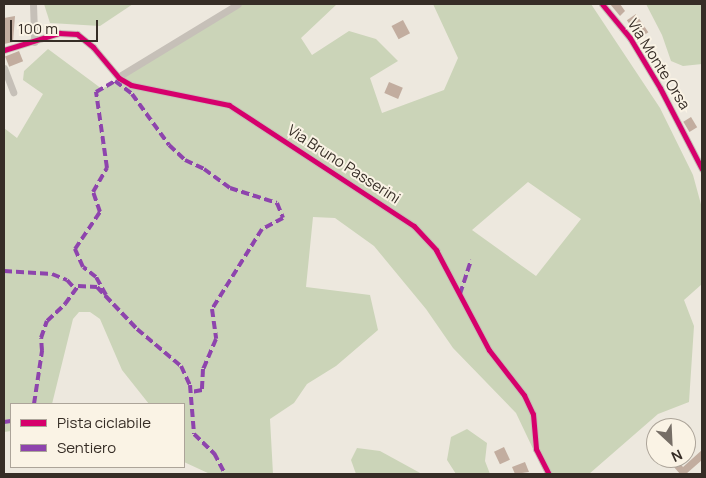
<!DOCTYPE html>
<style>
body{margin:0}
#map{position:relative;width:706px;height:478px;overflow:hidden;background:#ede8de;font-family:Manrope,sans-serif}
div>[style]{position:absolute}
.green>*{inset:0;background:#cbd4b8}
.building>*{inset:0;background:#c2ad9f;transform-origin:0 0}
.minor>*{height:7px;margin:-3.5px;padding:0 3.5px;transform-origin:3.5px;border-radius:3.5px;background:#c6c0b8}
.quiet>*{height:4px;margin-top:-2px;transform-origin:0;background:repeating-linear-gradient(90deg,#8e44ad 0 8px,transparent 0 12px)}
.cycleway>*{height:5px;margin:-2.5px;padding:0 2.5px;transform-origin:2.5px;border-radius:2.5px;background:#d6006c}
span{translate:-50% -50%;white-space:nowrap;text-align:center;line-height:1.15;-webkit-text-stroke:4px #faf3e5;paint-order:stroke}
.street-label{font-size:15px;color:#362d26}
.frame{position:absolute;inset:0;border:5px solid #362d26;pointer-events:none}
.legend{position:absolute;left:10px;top:403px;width:175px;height:65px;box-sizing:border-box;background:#faf3e5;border:1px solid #aca499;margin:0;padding:6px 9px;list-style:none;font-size:15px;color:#362d26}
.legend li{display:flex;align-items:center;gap:10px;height:25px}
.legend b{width:25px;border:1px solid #aca499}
.north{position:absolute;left:646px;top:418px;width:50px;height:50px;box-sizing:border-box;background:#faf3e5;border:1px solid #aca499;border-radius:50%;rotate:155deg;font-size:14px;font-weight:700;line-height:20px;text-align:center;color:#362d26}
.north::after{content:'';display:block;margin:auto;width:18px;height:22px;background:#766e66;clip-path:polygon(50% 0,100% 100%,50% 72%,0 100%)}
.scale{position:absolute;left:10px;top:20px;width:88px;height:22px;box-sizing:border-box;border:2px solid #362d26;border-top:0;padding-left:6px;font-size:15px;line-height:18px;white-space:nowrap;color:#362d26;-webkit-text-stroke:4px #faf3e5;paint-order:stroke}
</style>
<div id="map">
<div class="green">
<div style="clip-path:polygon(44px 4px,133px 4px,100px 26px,50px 23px)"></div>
<div style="clip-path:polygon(evenodd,241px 4px,337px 4px,301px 38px,312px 55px,349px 31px,376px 39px,398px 61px,370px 78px,382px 113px,444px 90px,458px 58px,433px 4px,591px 4px,660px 108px,693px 175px,702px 208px,702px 284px,684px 300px,694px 326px,689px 402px,658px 414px,589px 474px,545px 474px,516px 413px,453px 348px,426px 309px,374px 246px,335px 218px,313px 217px,306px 287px,370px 295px,378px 330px,336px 366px,307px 384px,294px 403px,270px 419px,273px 474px,210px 474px,184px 462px,184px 404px,149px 404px,122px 370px,100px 319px,90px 312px,79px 312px,73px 319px,52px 404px,11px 404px,11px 431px,4px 432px,4px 128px,17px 138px,43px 94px,23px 80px,24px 71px,48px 49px,102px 89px,241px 4px,528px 182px,581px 219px,536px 276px,472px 230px,528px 182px)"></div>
<div style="clip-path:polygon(646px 4px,702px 4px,702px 64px,683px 66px,671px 61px,662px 35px)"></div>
<div style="clip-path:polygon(467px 429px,487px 443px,485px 461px,490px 474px,456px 474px,447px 460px,451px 437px)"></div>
<div style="clip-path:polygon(357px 448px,380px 451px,422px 474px,356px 474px,351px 460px)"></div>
</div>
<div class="building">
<div style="clip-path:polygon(610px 4px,620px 4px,625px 11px,620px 16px)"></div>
<div style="left:636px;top:14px;width:22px;height:11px;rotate:56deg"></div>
<div style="clip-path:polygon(15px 16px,13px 42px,4px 44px,4px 18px)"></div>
<div style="left:403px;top:20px;width:15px;height:13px;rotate:62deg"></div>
<div style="left:19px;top:51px;width:11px;height:15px;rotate:68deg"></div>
<div style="left:389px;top:82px;width:15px;height:12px;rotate:23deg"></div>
<div style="left:691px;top:117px;width:12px;height:9px;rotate:59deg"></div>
<div style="left:504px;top:447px;width:14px;height:11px;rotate:65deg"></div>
<div style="clip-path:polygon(702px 450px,702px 460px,686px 474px,680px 474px,668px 460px,675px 458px,683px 467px)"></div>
<div style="clip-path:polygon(525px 462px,529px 472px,515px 474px,512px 467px)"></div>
</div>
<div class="minor">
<div style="left:33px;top:4px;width:38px;rotate:88deg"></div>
<div style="left:602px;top:4px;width:44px;rotate:50.5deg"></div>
<div style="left:630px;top:38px;width:58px;rotate:59deg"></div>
<div style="left:660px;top:88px;width:91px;rotate:62.6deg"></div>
<div style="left:4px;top:50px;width:58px;rotate:-17.2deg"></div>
<div style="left:59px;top:33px;width:18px;rotate:3deg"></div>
<div style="left:77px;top:34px;width:21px;rotate:39deg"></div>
<div style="left:93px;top:47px;width:40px;rotate:50deg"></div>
<div style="left:119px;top:78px;width:14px;rotate:30deg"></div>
<div style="left:131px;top:85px;width:100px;rotate:11.5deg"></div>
<div style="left:229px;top:105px;width:221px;rotate:33.2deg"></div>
<div style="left:414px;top:226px;width:33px;rotate:47deg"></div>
<div style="left:436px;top:250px;width:113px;rotate:62.1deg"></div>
<div style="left:489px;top:350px;width:57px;rotate:52.1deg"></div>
<div style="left:524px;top:395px;width:21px;rotate:65deg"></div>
<div style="left:533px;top:414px;width:35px;rotate:85deg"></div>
<div style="left:536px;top:449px;width:28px;rotate:63deg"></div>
<div style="left:4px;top:68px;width:26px;rotate:69deg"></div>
<div style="left:118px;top:77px;width:140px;rotate:-31.3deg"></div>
</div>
<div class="quiet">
<div style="left:4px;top:271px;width:48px;rotate:3.6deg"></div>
<div style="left:52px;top:274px;width:16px;rotate:22deg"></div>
<div style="left:67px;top:280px;width:12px;rotate:48deg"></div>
<div style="left:460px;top:294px;width:36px;rotate:-72deg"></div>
<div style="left:106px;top:295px;width:21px;rotate:-119deg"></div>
<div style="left:96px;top:277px;width:16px;rotate:-142deg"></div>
<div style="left:83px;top:267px;width:20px;rotate:-114deg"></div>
<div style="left:75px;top:249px;width:45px;rotate:-56deg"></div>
<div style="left:100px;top:212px;width:21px;rotate:-109deg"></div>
<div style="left:93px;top:192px;width:28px;rotate:-60deg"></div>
<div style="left:107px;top:168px;width:77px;rotate:-98.2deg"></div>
<div style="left:96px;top:92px;width:22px;rotate:-30deg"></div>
<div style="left:115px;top:81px;width:21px;rotate:37deg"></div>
<div style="left:132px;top:94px;width:63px;rotate:54deg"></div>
<div style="left:169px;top:145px;width:22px;rotate:43deg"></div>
<div style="left:185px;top:160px;width:21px;rotate:25deg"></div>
<div style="left:204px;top:169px;width:32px;rotate:36deg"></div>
<div style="left:230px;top:188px;width:49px;rotate:17.7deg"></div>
<div style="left:277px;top:203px;width:16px;rotate:68deg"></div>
<div style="left:283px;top:218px;width:24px;rotate:152deg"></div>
<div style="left:262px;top:229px;width:94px;rotate:122deg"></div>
<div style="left:212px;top:309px;width:30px;rotate:82deg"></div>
<div style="left:216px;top:339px;width:33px;rotate:113deg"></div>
<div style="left:203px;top:369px;width:21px;rotate:93deg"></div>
<div style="left:202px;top:390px;width:11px;rotate:170deg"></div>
<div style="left:34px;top:404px;width:54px;rotate:-81.4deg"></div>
<div style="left:42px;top:351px;width:13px;rotate:-94deg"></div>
<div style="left:41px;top:338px;width:18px;rotate:-71deg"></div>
<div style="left:47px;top:321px;width:25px;rotate:-43deg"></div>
<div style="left:65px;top:304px;width:22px;rotate:-54deg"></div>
<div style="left:78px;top:286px;width:19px;rotate:3deg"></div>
<div style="left:97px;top:287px;width:58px;rotate:46.4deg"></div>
<div style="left:137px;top:329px;width:57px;rotate:40.1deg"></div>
<div style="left:181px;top:366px;width:21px;rotate:65deg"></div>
<div style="left:190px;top:385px;width:49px;rotate:85.3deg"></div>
<div style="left:194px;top:434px;width:28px;rotate:44deg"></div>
<div style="left:214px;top:453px;width:24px;rotate:62deg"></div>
<div style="left:4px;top:422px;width:7px;rotate:-8deg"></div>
</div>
<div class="cycleway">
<div style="left:602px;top:4px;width:44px;rotate:50.5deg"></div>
<div style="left:630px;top:38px;width:58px;rotate:59deg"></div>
<div style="left:660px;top:88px;width:91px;rotate:62.6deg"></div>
<div style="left:4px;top:50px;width:58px;rotate:-17.2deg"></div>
<div style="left:59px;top:33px;width:18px;rotate:3deg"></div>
<div style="left:77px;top:34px;width:21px;rotate:39deg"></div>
<div style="left:93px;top:47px;width:40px;rotate:50deg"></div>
<div style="left:119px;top:78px;width:14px;rotate:30deg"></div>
<div style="left:131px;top:85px;width:100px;rotate:11.5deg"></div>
<div style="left:229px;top:105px;width:221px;rotate:33.2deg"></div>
<div style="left:414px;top:226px;width:33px;rotate:47deg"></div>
<div style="left:436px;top:250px;width:113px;rotate:62.1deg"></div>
<div style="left:489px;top:350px;width:57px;rotate:52.1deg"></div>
<div style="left:524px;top:395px;width:21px;rotate:65deg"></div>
<div style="left:533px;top:414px;width:35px;rotate:85deg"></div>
<div style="left:536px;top:449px;width:28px;rotate:63deg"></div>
</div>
<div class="street-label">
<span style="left:659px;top:64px;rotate:58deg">Via Monte Orsa</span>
<span style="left:344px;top:164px;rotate:33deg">Via Bruno Passerini</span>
</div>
<div class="frame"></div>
<ul class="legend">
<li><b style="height:6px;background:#d6006c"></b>Pista ciclabile</li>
<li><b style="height:6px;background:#8e44ad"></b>Sentiero</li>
</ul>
<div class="north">N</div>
<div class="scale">100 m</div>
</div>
